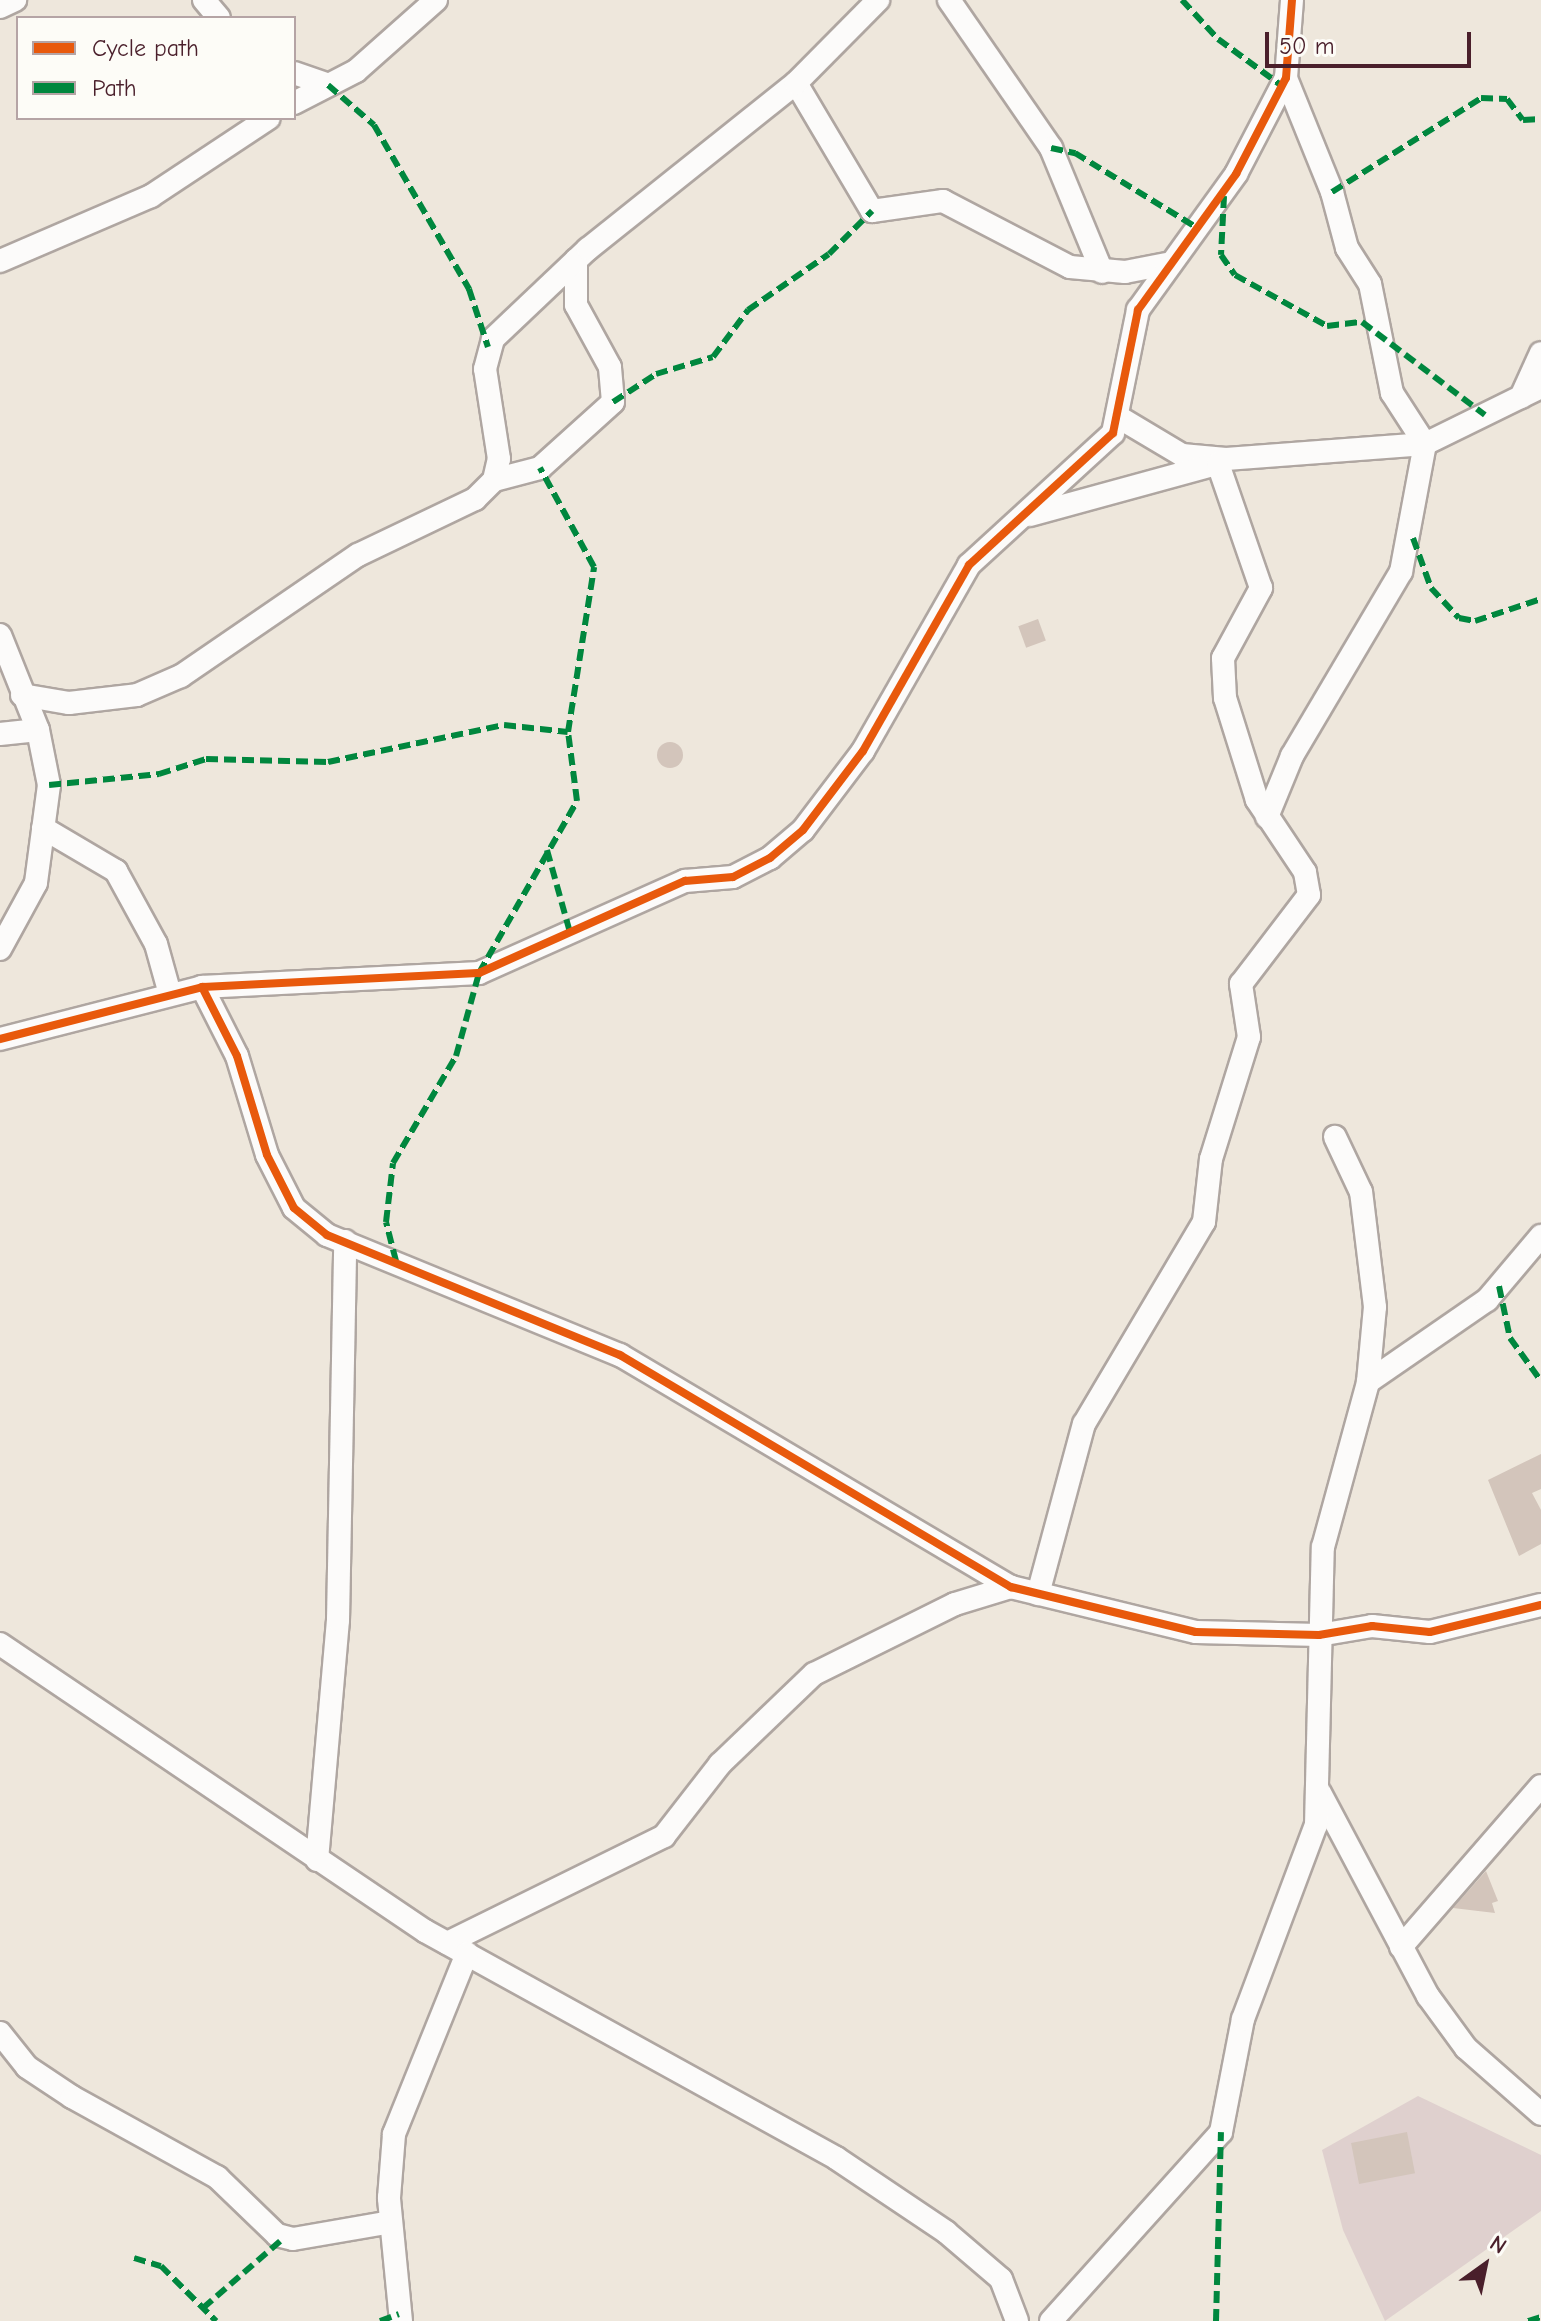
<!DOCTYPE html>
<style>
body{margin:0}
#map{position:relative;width:1541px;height:2321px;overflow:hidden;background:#eee7dc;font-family:"Comic Neue",sans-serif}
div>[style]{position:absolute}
.industrial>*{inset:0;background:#dfd0ce}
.building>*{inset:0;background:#d3c5bb;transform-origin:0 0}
.round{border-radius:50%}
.roads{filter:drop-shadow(2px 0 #afa6a1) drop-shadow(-2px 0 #afa6a1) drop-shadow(0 2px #afa6a1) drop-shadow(0 -2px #afa6a1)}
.street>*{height:22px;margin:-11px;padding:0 11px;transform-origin:11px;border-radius:11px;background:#fcfbfa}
.quiet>*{height:6px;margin-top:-3px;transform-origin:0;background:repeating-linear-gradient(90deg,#00873e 0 12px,transparent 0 18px)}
.cycleway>*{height:8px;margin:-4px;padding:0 4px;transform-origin:4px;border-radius:4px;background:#e8590c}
span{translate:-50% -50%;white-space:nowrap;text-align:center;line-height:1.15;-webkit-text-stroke:6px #fdfcf7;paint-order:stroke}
.legend{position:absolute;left:16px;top:16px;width:280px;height:104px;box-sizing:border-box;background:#fdfcf7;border:2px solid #b5a4a5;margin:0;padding:10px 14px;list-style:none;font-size:24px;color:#4a1f2b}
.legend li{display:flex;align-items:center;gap:16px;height:40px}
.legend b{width:40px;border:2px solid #b5a4a5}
.north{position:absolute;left:1445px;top:2225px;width:80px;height:80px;-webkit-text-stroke:6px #fdfcf7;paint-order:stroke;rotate:33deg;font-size:22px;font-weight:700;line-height:32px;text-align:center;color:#4a1f2b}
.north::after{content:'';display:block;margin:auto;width:28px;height:36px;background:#4a1f2b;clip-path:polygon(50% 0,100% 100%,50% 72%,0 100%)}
.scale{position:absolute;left:1265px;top:32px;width:206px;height:36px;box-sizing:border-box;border:4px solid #4a1f2b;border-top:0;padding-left:10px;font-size:24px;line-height:28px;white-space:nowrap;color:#4a1f2b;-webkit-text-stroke:6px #fdfcf7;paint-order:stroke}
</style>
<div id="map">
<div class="industrial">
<div style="clip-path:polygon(1418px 2096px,1541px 2155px,1541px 2211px,1385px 2321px,1343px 2230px,1322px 2150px)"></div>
</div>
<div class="building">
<div style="left:1038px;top:619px;width:23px;height:21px;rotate:70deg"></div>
<div class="round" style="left:657px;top:742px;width:26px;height:26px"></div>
<div style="clip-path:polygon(1541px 1454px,1541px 1489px,1532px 1493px,1541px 1510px,1541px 1544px,1519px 1556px,1488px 1480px)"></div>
<div style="clip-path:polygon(1486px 1871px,1498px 1901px,1492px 1903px,1495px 1913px,1453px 1908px)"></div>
<div style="left:1407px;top:2132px;width:42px;height:57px;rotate:79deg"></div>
</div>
<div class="roads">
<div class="street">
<div style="left:204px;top:0;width:23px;rotate:50deg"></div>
<div style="left:949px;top:0;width:180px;rotate:55.4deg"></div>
<div style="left:1051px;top:148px;width:134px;rotate:67.6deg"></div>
<div style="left:0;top:7px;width:17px;rotate:-25deg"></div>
<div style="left:294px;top:73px;width:36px;rotate:19deg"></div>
<div style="left:796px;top:83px;width:149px;rotate:59.3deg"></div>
<div style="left:872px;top:211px;width:72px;rotate:-8deg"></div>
<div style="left:943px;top:201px;width:143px;rotate:27.5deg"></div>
<div style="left:1070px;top:267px;width:55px;rotate:5.2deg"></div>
<div style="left:1125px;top:272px;width:42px;rotate:-11deg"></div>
<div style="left:294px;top:103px;width:70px;rotate:-27.3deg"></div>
<div style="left:356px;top:71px;width:107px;rotate:-41.6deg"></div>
<div style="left:0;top:261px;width:164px;rotate:-23.3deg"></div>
<div style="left:151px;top:196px;width:141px;rotate:-33.5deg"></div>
<div style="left:1521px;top:397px;width:48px;rotate:-65.6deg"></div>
<div style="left:1120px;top:418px;width:72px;rotate:30.8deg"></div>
<div style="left:1182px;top:455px;width:44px;rotate:5.2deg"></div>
<div style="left:1226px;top:459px;width:200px;rotate:-4.3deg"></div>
<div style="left:1425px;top:444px;width:129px;rotate:-26.2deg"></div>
<div style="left:494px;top:480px;width:48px;rotate:-14.6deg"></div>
<div style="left:540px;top:468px;width:98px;rotate:-42.1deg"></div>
<div style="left:613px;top:402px;width:35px;rotate:-95deg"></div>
<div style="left:610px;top:367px;width:71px;rotate:-118.7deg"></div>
<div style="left:576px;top:305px;width:45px;rotate:-90deg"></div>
<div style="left:1030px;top:515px;width:194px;rotate:-15.3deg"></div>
<div style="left:0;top:635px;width:102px;rotate:68.2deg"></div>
<div style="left:38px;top:730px;width:56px;rotate:78.7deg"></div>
<div style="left:49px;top:785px;width:99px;rotate:97.6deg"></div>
<div style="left:36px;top:883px;width:75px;rotate:118.6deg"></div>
<div style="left:22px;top:695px;width:48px;rotate:9.7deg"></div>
<div style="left:69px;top:703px;width:68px;rotate:-6.7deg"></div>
<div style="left:137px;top:695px;width:48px;rotate:-23.4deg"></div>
<div style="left:181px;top:676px;width:214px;rotate:-34.4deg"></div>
<div style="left:358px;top:555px;width:130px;rotate:-25.6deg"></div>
<div style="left:475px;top:499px;width:27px;rotate:-45deg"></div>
<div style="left:494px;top:480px;width:22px;rotate:-77deg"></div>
<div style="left:499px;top:459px;width:91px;rotate:-98.8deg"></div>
<div style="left:485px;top:369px;width:31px;rotate:-75deg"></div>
<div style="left:493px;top:339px;width:131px;rotate:-43.5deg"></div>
<div style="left:588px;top:249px;width:266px;rotate:-38.6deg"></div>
<div style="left:796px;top:83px;width:117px;rotate:-45.3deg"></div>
<div style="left:0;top:734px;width:38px;rotate:-6deg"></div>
<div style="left:1267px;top:817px;width:66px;rotate:-67.7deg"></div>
<div style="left:1292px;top:756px;width:214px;rotate:-59.4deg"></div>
<div style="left:1401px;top:572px;width:130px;rotate:-79.4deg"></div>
<div style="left:1425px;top:444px;width:61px;rotate:-122.9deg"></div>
<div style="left:1392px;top:393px;width:111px;rotate:-101.4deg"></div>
<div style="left:1370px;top:284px;width:43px;rotate:-122.6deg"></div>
<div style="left:1347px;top:248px;width:58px;rotate:-105deg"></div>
<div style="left:1332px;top:192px;width:123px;rotate:-112deg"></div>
<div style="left:43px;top:828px;width:85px;rotate:30.5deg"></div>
<div style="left:116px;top:871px;width:83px;rotate:61.3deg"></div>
<div style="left:156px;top:944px;width:52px;rotate:74.4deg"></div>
<div style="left:202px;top:987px;width:77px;rotate:63.1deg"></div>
<div style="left:237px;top:1056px;width:103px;rotate:73.1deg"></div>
<div style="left:267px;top:1155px;width:59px;rotate:63deg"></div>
<div style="left:294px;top:1208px;width:43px;rotate:39.3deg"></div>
<div style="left:327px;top:1235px;width:317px;rotate:22.3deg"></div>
<div style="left:620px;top:1355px;width:455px;rotate:30.7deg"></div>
<div style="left:1011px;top:1587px;width:190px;rotate:13.7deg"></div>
<div style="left:1196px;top:1632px;width:123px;rotate:1.4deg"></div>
<div style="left:1319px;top:1635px;width:54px;rotate:-9.6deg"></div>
<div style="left:1372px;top:1626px;width:58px;rotate:5.9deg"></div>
<div style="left:1430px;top:1632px;width:114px;rotate:-13.7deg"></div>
<div style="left:0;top:1039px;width:209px;rotate:-14.4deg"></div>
<div style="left:202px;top:987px;width:277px;rotate:-2.9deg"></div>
<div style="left:479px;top:973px;width:226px;rotate:-24.1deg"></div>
<div style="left:685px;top:881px;width:48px;rotate:-4.8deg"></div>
<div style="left:733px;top:877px;width:42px;rotate:-27.2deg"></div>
<div style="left:770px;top:858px;width:43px;rotate:-40.3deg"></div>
<div style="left:803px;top:830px;width:99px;rotate:-52.8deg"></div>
<div style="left:863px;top:751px;width:214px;rotate:-60.3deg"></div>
<div style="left:969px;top:565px;width:195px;rotate:-42.5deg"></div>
<div style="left:1113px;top:433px;width:126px;rotate:-78.5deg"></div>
<div style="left:1138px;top:310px;width:168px;rotate:-54.2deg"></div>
<div style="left:1236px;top:174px;width:108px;rotate:-62.5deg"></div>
<div style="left:1286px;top:78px;width:78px;rotate:-85.6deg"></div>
<div style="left:1368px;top:1382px;width:145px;rotate:-34.6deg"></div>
<div style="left:1487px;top:1300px;width:84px;rotate:-49.8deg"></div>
<div style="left:1038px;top:1594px;width:176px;rotate:-74.9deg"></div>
<div style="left:1084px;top:1424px;width:235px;rotate:-59.3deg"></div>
<div style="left:1204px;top:1222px;width:63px;rotate:-83.7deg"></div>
<div style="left:1211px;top:1159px;width:128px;rotate:-72.7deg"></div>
<div style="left:1249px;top:1037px;width:54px;rotate:-98.6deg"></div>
<div style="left:1241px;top:984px;width:112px;rotate:-52.6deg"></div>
<div style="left:1309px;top:895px;width:23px;rotate:-100deg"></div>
<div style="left:1305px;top:872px;width:87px;rotate:-123.7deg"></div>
<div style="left:1257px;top:800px;width:107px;rotate:-107.4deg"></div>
<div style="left:1225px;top:698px;width:40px;rotate:-92.9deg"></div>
<div style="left:1223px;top:658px;width:80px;rotate:-61.5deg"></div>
<div style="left:1261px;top:588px;width:131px;rotate:-109.1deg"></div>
<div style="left:1218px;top:464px;width:9px;rotate:-32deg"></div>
<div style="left:0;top:1644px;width:513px;rotate:34.03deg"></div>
<div style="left:425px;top:1931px;width:470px;rotate:28.9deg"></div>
<div style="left:836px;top:2158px;width:133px;rotate:33.9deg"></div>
<div style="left:946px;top:2232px;width:72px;rotate:40.5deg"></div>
<div style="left:1001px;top:2279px;width:45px;rotate:69.1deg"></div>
<div style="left:1320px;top:1793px;width:230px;rotate:62deg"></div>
<div style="left:1428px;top:1996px;width:64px;rotate:53.8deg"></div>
<div style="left:1466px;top:2048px;width:100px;rotate:41.3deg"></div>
<div style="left:317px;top:1860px;width:241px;rotate:-85deg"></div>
<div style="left:338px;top:1620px;width:379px;rotate:-88.9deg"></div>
<div style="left:447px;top:1943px;width:242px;rotate:-26.2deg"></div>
<div style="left:664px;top:1836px;width:91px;rotate:-52.1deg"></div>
<div style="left:720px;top:1764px;width:130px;rotate:-43.8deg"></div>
<div style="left:814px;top:1674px;width:157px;rotate:-26.4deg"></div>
<div style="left:955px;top:1604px;width:59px;rotate:-16.9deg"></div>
<div style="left:1401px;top:1947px;width:213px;rotate:-49deg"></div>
<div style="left:0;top:2033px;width:43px;rotate:51.5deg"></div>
<div style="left:27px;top:2067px;width:54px;rotate:33.7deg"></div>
<div style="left:72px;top:2097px;width:166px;rotate:28.9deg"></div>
<div style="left:217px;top:2177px;width:83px;rotate:44deg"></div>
<div style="left:277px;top:2235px;width:16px;rotate:14deg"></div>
<div style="left:293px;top:2239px;width:99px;rotate:-9.8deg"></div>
<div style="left:401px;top:2321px;width:124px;rotate:-95.6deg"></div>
<div style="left:389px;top:2198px;width:64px;rotate:-85.5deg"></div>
<div style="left:394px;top:2134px;width:195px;rotate:-68deg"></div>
<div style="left:1051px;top:2321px;width:254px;rotate:-48deg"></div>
<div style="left:1221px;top:2132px;width:115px;rotate:-79deg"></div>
<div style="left:1243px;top:2019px;width:207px;rotate:-69.4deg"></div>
<div style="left:1316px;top:1825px;width:278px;rotate:-88.6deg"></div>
<div style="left:1323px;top:1547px;width:171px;rotate:-74.7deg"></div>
<div style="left:1368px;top:1382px;width:75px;rotate:-84.7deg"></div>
<div style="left:1375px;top:1307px;width:116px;rotate:-96.9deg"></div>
<div style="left:1361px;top:1192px;width:61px;rotate:-115.3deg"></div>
</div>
</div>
<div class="quiet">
<div style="left:1182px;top:0;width:53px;rotate:47.3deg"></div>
<div style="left:1218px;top:39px;width:79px;rotate:36.3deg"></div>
<div style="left:328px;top:85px;width:61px;rotate:41deg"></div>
<div style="left:374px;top:125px;width:190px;rotate:59.9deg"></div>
<div style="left:469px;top:289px;width:61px;rotate:71.9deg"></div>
<div style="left:1051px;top:148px;width:25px;rotate:12deg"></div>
<div style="left:1075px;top:153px;width:140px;rotate:31.5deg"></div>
<div style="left:1332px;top:192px;width:176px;rotate:-32.2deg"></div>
<div style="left:1481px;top:98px;width:26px;rotate:2deg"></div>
<div style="left:1507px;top:99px;width:26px;rotate:53deg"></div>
<div style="left:1523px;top:120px;width:18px;rotate:-3deg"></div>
<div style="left:1224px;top:196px;width:59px;rotate:92.9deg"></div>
<div style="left:1221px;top:255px;width:24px;rotate:55deg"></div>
<div style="left:1235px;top:275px;width:105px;rotate:29deg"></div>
<div style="left:1327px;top:326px;width:35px;rotate:-7deg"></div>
<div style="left:1362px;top:322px;width:154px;rotate:37.1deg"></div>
<div style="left:613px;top:402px;width:51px;rotate:-33.1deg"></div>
<div style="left:656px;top:374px;width:59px;rotate:-16.6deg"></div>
<div style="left:713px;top:357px;width:59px;rotate:-53.3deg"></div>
<div style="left:748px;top:310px;width:98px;rotate:-34.7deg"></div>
<div style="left:829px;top:254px;width:61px;rotate:-45deg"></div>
<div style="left:1413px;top:538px;width:53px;rotate:70.2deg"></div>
<div style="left:1431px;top:588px;width:41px;rotate:47deg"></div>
<div style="left:1459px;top:618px;width:16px;rotate:11deg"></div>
<div style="left:1475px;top:621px;width:70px;rotate:-18.4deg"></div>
<div style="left:49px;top:785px;width:111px;rotate:-5.7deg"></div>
<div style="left:159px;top:774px;width:49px;rotate:-17.7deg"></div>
<div style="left:206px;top:759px;width:122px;rotate:1.4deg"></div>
<div style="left:328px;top:762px;width:180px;rotate:-11.9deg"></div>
<div style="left:504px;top:725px;width:64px;rotate:6.2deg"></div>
<div style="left:547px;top:850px;width:89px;rotate:74.4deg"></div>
<div style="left:396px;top:1261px;width:40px;rotate:-104.4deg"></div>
<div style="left:386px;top:1222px;width:59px;rotate:-83.2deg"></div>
<div style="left:393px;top:1163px;width:124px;rotate:-59.5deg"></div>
<div style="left:456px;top:1056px;width:86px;rotate:-74.5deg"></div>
<div style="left:479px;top:973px;width:198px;rotate:-60.3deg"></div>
<div style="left:577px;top:801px;width:70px;rotate:-97.4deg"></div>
<div style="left:568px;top:732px;width:167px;rotate:-81deg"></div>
<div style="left:594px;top:567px;width:113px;rotate:-118.6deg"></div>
<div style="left:1499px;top:1286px;width:53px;rotate:78.1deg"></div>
<div style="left:1510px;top:1338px;width:53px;rotate:54.2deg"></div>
<div style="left:134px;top:2258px;width:28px;rotate:17deg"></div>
<div style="left:161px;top:2266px;width:78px;rotate:45deg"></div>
<div style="left:203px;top:2308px;width:108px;rotate:-40.9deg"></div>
<div style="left:380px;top:2321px;width:20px;rotate:-20deg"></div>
<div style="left:1216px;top:2321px;width:189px;rotate:-88.5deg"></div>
<div style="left:1528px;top:2321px;width:14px;rotate:-17deg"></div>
</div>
<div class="cycleway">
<div style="left:202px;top:987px;width:77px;rotate:63.1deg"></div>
<div style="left:237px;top:1056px;width:103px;rotate:73.1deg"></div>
<div style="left:267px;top:1155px;width:59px;rotate:63deg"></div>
<div style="left:294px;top:1208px;width:43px;rotate:39.3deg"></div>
<div style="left:327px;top:1235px;width:317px;rotate:22.3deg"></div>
<div style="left:620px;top:1355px;width:455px;rotate:30.7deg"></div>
<div style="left:1011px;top:1587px;width:190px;rotate:13.7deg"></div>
<div style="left:1196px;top:1632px;width:123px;rotate:1.4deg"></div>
<div style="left:1319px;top:1635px;width:54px;rotate:-9.6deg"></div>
<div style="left:1372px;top:1626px;width:58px;rotate:5.9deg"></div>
<div style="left:1430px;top:1632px;width:114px;rotate:-13.7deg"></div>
<div style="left:0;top:1039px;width:209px;rotate:-14.4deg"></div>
<div style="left:202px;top:987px;width:277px;rotate:-2.9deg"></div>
<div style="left:479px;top:973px;width:226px;rotate:-24.1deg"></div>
<div style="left:685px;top:881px;width:48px;rotate:-4.8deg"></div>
<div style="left:733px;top:877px;width:42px;rotate:-27.2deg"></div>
<div style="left:770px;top:858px;width:43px;rotate:-40.3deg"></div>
<div style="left:803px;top:830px;width:99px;rotate:-52.8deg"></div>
<div style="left:863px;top:751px;width:214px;rotate:-60.3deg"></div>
<div style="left:969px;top:565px;width:195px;rotate:-42.5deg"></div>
<div style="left:1113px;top:433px;width:126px;rotate:-78.5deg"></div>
<div style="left:1138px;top:310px;width:168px;rotate:-54.2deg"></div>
<div style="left:1236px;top:174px;width:108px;rotate:-62.5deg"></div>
<div style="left:1286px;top:78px;width:78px;rotate:-85.6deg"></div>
</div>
<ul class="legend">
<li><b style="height:10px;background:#e8590c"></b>Cycle path</li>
<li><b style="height:10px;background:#00873e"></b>Path</li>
</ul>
<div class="north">N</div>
<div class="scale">50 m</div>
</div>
